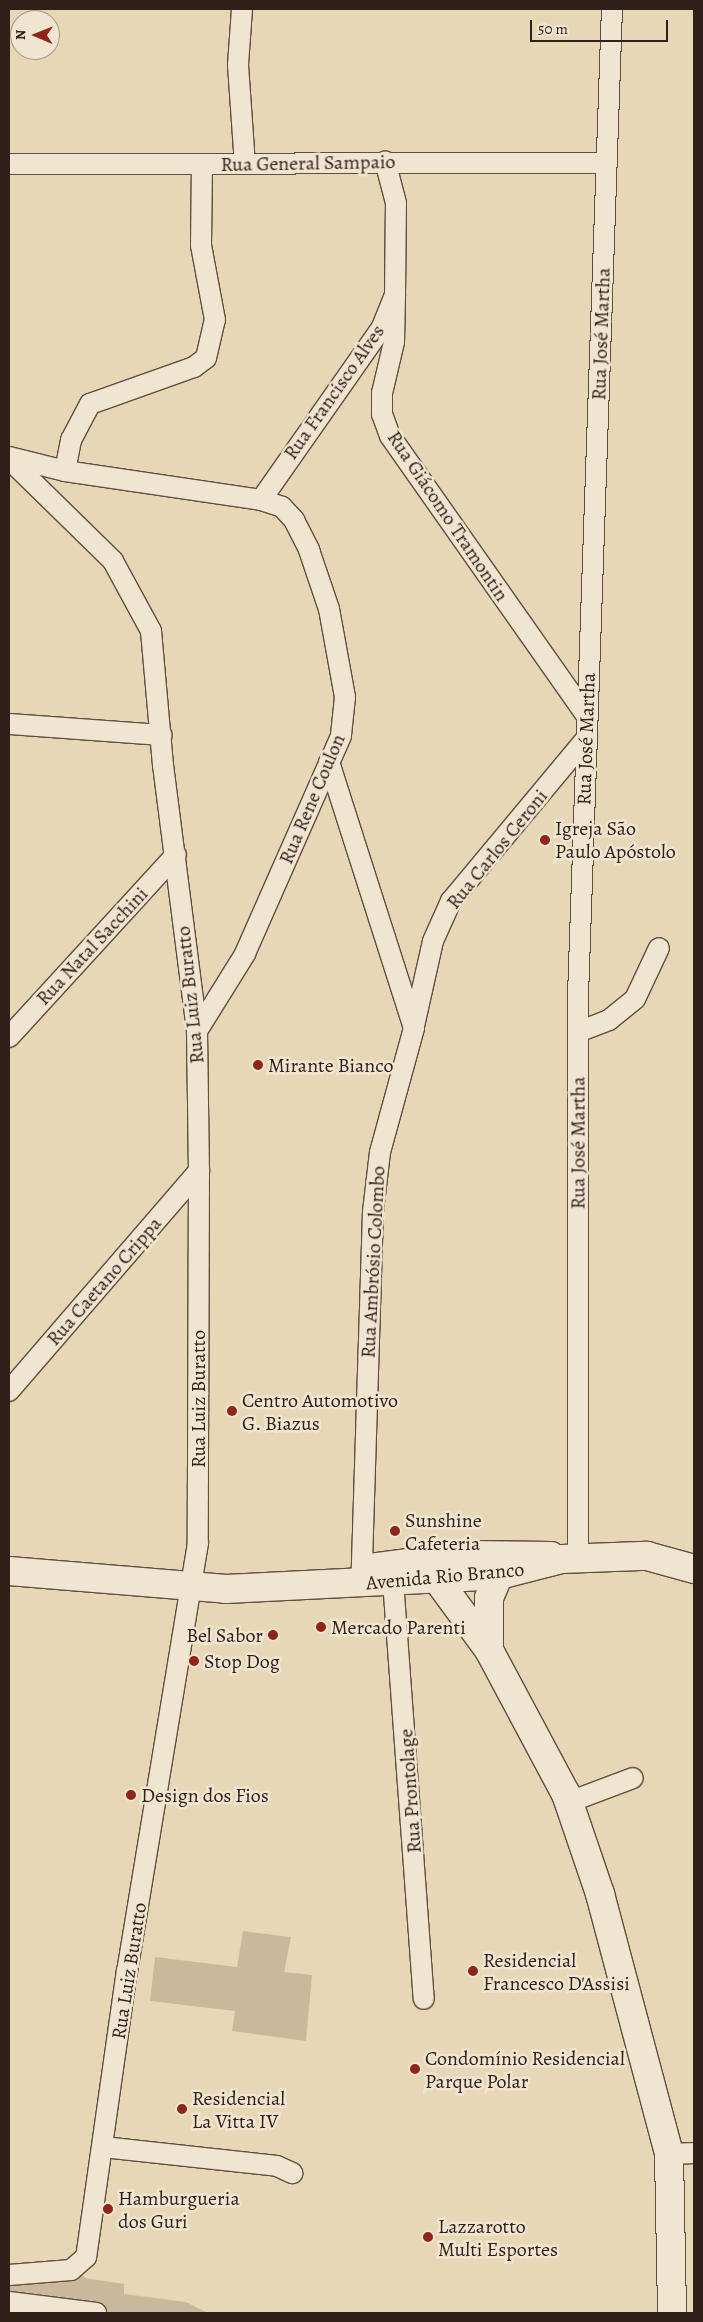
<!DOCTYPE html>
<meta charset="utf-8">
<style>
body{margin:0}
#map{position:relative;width:703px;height:2322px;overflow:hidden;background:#e8d7b6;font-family:Alegreya,serif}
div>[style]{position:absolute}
.green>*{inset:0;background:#c9b89b}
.roads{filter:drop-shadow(1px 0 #5f4e41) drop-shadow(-1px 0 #5f4e41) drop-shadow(0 1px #5f4e41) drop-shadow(0 -1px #5f4e41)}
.street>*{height:20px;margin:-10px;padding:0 10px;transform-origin:10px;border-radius:10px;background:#f0e5d0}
.secondary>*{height:28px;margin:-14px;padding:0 14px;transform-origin:14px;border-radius:14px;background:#f0e5d0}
.dots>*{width:14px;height:14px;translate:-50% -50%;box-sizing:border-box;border:2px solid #f0e5d0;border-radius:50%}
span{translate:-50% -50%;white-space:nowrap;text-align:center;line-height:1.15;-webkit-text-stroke:5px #f0e5d0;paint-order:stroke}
.street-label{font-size:20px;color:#31201a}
.poi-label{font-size:20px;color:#31201a}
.left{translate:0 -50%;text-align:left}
.right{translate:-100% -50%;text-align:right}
.frame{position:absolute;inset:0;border:10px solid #31201a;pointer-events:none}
.north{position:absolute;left:10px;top:10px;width:50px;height:50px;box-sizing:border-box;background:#f0e5d0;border:1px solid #a49687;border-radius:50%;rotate:271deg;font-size:14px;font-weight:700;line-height:20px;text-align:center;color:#31201a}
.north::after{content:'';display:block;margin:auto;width:18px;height:22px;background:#8f2418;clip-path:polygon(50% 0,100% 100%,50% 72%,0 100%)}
.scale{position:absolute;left:530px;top:20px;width:138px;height:22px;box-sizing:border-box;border:2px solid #31201a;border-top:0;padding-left:6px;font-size:15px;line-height:18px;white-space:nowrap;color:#31201a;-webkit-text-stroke:4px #f0e5d0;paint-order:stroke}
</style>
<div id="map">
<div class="green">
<div style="clip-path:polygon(243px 1931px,291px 1937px,284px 1972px,312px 1975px,306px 2041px,232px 2031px,235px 2011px,150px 2001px,155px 1957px,237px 1967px)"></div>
<div style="clip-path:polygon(77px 2270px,85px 2278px,124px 2284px,124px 2294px,186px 2302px,208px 2313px,9px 2313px,9px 2287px,14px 2280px)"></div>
</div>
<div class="roads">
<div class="street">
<div style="left:242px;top:9px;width:56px;rotate:94.1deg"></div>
<div style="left:238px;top:65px;width:99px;rotate:86deg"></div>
<div style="left:9px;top:164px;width:598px;rotate:-0.1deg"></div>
<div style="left:395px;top:295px;width:47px;rotate:91.2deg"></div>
<div style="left:394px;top:342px;width:52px;rotate:103.2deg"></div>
<div style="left:382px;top:393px;width:21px;rotate:90deg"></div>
<div style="left:382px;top:414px;width:23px;rotate:70deg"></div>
<div style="left:390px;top:436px;width:342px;rotate:54.9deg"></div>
<div style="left:9px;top:457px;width:58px;rotate:14deg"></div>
<div style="left:65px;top:471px;width:198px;rotate:8.4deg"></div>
<div style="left:261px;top:500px;width:22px;rotate:18deg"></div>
<div style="left:282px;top:507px;width:18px;rotate:47deg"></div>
<div style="left:294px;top:520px;width:34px;rotate:63deg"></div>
<div style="left:309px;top:550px;width:62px;rotate:71.3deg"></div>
<div style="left:329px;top:609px;width:89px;rotate:79.7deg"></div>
<div style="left:345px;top:697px;width:39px;rotate:96deg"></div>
<div style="left:341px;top:736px;width:238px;rotate:113.8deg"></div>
<div style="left:245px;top:954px;width:91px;rotate:121.9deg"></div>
<div style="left:9px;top:459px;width:146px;rotate:44.4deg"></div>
<div style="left:113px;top:561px;width:80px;rotate:61.5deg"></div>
<div style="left:151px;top:631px;width:135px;rotate:84.9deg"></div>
<div style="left:163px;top:765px;width:268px;rotate:82.7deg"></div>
<div style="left:197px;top:1031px;width:140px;rotate:89.2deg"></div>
<div style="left:199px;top:1171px;width:372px;rotate:90.2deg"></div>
<div style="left:198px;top:1543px;width:433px;rotate:99.4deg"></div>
<div style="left:127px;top:1970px;width:290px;rotate:98.1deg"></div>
<div style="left:86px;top:2257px;width:20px;rotate:139deg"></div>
<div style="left:71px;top:2270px;width:62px;rotate:175.4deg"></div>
<div style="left:65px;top:471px;width:32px;rotate:-79deg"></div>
<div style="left:71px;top:440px;width:41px;rotate:-62.2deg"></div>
<div style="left:90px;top:404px;width:110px;rotate:-19.6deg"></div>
<div style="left:194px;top:367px;width:15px;rotate:-37deg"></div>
<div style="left:206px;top:358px;width:39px;rotate:-77deg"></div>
<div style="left:215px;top:320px;width:76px;rotate:-100.6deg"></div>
<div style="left:201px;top:245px;width:80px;rotate:-89.3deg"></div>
<div style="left:261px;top:500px;width:211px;rotate:-55deg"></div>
<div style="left:382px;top:327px;width:35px;rotate:-68deg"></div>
<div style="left:395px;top:295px;width:92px;rotate:-89.4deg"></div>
<div style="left:396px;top:203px;width:43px;rotate:-104.7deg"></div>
<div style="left:9px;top:724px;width:153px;rotate:4.1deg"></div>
<div style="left:329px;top:762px;width:279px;rotate:72.3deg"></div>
<div style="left:414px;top:1028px;width:129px;rotate:105.3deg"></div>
<div style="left:380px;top:1152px;width:60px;rotate:96.7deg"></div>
<div style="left:373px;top:1212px;width:372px;rotate:91.8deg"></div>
<div style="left:414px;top:1026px;width:87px;rotate:-77.4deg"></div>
<div style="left:433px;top:941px;width:44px;rotate:-65.8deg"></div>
<div style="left:451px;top:901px;width:212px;rotate:-50.2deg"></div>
<div style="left:578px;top:1032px;width:33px;rotate:-21deg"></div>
<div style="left:609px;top:1020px;width:33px;rotate:-39deg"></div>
<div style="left:635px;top:999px;width:56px;rotate:-64.8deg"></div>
<div style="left:9px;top:1037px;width:247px;rotate:-47.5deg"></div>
<div style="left:9px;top:1391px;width:291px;rotate:-49.2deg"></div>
<div style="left:578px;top:1559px;width:563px;rotate:-90deg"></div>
<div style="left:578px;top:996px;width:988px;rotate:-88.03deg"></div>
<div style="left:392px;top:1567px;width:433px;rotate:85.8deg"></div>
<div style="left:569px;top:1802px;width:68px;rotate:-20.6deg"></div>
<div style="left:103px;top:2147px;width:175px;rotate:6.2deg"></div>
<div style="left:277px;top:2166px;width:17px;rotate:25deg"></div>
<div style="left:669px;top:2154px;width:25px;rotate:-2deg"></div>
<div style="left:9px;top:2302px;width:88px;rotate:7.2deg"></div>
</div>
<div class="secondary">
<div style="left:370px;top:1568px;width:101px;rotate:-7.4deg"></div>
<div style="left:470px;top:1555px;width:81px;rotate:0.7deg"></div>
<div style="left:9px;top:1571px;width:218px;rotate:4.7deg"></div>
<div style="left:226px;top:1589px;width:273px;rotate:-2.9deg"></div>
<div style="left:499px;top:1575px;width:65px;rotate:-14.3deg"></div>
<div style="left:562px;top:1559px;width:52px;rotate:-2.2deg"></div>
<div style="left:614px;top:1557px;width:33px;rotate:-2deg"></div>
<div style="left:647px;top:1556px;width:49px;rotate:15.5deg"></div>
<div style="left:437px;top:1579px;width:88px;rotate:53.8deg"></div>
<div style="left:489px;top:1650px;width:163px;rotate:61.9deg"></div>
<div style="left:566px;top:1794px;width:106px;rotate:71.2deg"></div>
<div style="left:600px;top:1894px;width:269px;rotate:75.1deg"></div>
<div style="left:669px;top:2154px;width:159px;rotate:88.9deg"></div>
<div style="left:489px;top:1648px;width:50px;rotate:-90deg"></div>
<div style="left:489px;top:1598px;width:25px;rotate:-67deg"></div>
<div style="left:499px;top:1575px;width:16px;rotate:-40deg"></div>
</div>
</div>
<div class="dots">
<div style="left:545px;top:840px;background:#8f2418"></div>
<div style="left:258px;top:1065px;background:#8f2418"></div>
<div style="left:232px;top:1411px;background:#8f2418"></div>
<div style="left:395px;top:1531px;background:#8f2418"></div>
<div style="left:321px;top:1627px;background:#8f2418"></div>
<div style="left:273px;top:1635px;background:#8f2418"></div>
<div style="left:194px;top:1661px;background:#8f2418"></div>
<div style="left:131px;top:1795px;background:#8f2418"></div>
<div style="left:473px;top:1971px;background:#8f2418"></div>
<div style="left:415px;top:2069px;background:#8f2418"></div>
<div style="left:182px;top:2109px;background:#8f2418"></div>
<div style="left:108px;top:2209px;background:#8f2418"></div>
<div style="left:428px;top:2237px;background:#8f2418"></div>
</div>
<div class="street-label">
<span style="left:308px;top:163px;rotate:-1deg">Rua General Sampaio</span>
<span style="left:601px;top:334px;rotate:-88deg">Rua José Martha</span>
<span style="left:334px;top:392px;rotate:-55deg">Rua Francisco Alves</span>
<span style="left:448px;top:516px;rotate:56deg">Rua Giácomo Tramontin</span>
<span style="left:586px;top:739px;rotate:-88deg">Rua José Martha</span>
<span style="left:312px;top:799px;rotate:-67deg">Rua Rene Coulon</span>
<span style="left:497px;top:849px;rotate:-51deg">Rua Carlos Ceroni</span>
<span style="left:92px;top:946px;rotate:-47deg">Rua Natal Sacchini</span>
<span style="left:190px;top:995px;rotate:-96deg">Rua Luiz Buratto</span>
<span style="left:578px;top:1143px;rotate:-90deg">Rua José Martha</span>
<span style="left:373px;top:1262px;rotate:-87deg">Rua Ambrósio Colombo</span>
<span style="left:104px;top:1281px;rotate:-49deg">Rua Caetano Crippa</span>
<span style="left:198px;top:1399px;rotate:-90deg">Rua Luiz Buratto</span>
<span style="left:445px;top:1576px;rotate:-5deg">Avenida Rio Branco</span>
<span style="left:410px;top:1791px;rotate:-94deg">Rua Prontolage</span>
<span style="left:129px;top:1971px;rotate:-81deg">Rua Luiz Buratto</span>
</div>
<div class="poi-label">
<span class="left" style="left:555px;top:840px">Igreja São<br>Paulo Apóstolo</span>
<span class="left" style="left:268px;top:1065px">Mirante Bianco</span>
<span class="left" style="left:242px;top:1412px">Centro Automotivo<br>G. Biazus</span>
<span class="left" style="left:405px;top:1532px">Sunshine<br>Cafeteria</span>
<span class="left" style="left:331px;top:1627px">Mercado Parenti</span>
<span class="right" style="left:263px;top:1635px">Bel Sabor</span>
<span class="left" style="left:204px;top:1661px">Stop Dog</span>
<span class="left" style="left:141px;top:1795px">Design dos Fios</span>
<span class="left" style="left:483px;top:1972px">Residencial<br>Francesco D'Assisi</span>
<span class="left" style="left:425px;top:2070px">Condomínio Residencial<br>Parque Polar</span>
<span class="left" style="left:192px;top:2110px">Residencial<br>La Vitta IV</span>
<span class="left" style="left:118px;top:2210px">Hamburgueria<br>dos Guri</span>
<span class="left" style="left:438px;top:2238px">Lazzarotto<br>Multi Esportes</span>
</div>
<div class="frame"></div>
<div class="north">N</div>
<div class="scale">50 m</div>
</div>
